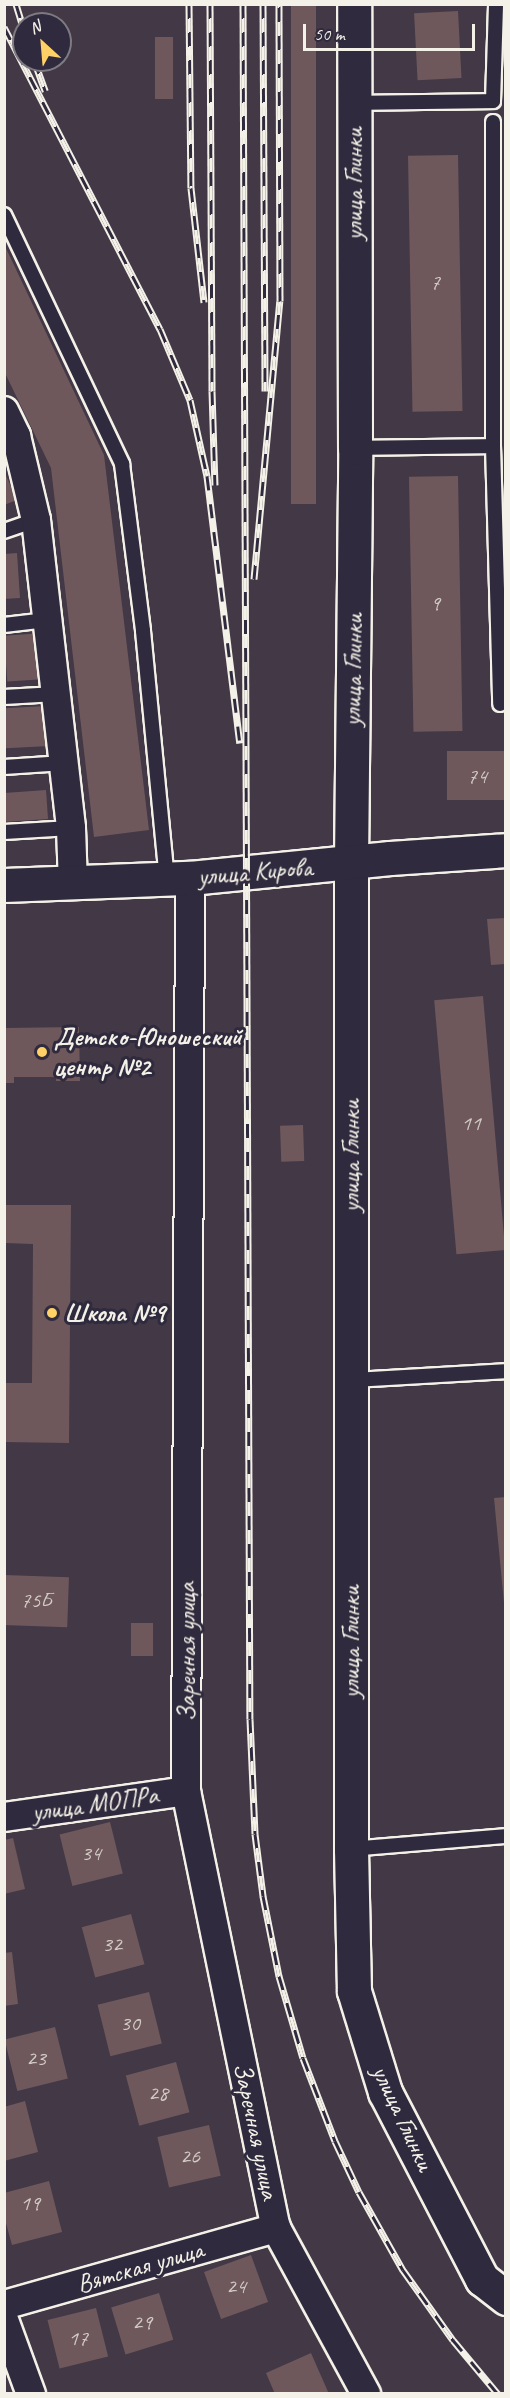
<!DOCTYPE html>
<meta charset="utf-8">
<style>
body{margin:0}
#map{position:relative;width:510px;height:2398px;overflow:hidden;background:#423846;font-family:Caveat,sans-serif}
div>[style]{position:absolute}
.building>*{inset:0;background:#6e585c;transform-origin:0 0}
.roads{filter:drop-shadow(2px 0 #f4f1e8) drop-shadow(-2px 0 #f4f1e8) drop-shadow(0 2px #f4f1e8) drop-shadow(0 -2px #f4f1e8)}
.service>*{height:14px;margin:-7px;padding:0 7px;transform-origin:7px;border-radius:7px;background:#2f2a3d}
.minor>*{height:28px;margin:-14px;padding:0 14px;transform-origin:14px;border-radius:14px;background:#2f2a3d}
.tertiary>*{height:33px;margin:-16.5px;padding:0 16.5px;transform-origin:16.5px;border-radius:16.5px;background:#2f2a3d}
.secondary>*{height:33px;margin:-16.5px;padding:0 16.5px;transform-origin:16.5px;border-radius:16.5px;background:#2f2a3d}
.rail>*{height:7px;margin-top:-3.5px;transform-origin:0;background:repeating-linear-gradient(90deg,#2f2a3d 0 14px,#f4f1e8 0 28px);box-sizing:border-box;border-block:2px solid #f4f1e8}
.dots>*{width:16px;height:16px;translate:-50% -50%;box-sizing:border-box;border:3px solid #2f2a3d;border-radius:50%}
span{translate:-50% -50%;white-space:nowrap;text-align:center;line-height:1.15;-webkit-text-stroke:6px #2f2a3d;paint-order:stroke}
.number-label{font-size:22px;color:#d2cbc5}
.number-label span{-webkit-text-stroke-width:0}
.street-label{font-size:26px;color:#f4f1e8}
.poi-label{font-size:26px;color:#f4f1e8;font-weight:700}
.left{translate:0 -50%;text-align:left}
.frame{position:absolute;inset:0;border:6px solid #f4f1e8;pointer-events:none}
.north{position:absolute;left:12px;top:12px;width:60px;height:60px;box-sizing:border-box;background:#2f2a3d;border:2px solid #7e7a81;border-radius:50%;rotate:334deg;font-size:16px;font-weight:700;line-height:24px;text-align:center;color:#f4f1e8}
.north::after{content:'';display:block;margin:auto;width:21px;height:27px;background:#ffd166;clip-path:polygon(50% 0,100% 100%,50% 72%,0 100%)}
.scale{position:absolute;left:303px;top:24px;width:172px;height:27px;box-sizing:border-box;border:3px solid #f4f1e8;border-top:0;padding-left:8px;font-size:18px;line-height:21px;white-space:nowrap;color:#f4f1e8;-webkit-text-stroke:4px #2f2a3d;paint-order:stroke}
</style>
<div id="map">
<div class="building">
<div style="left:291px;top:4px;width:25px;height:500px"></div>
<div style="left:458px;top:11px;width:67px;height:44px;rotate:87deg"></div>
<div style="left:155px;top:37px;width:18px;height:62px"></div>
<div style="left:458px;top:155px;width:256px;height:50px;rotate:89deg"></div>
<div style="clip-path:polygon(4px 244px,104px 455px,149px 830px,94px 837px,51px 468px,4px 371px)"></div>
<div style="clip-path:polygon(4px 471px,17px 500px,4px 505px)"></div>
<div style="left:458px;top:476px;width:255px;height:49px;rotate:89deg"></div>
<div style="clip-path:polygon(17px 553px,20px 598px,4px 599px,4px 554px)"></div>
<div style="left:43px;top:633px;width:46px;height:39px;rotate:86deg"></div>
<div style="left:47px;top:706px;width:40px;height:43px;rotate:87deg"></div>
<div style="left:506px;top:751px;width:49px;height:59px;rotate:90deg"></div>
<div style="left:46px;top:790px;width:29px;height:42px;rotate:86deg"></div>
<div style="clip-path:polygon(506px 918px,506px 964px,491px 965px,487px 919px)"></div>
<div style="left:483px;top:996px;width:255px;height:49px;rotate:85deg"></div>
<div style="clip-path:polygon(79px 1027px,80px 1081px,56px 1081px,56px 1077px,14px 1077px,14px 1083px,4px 1083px,4px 1028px)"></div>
<div style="left:303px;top:1125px;width:36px;height:23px;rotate:88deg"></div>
<div style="clip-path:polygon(4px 1205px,71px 1205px,69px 1443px,4px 1442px,4px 1383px,32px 1383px,33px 1244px,4px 1243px)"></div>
<div style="clip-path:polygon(506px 1497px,506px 1603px,504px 1603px,494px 1498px)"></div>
<div style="left:4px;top:1575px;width:65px;height:50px;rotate:2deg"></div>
<div style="left:131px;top:1623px;width:22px;height:33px"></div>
<div style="left:110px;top:1822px;width:53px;height:52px;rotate:76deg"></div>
<div style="clip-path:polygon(13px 1838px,25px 1889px,4px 1894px,4px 1840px)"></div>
<div style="left:131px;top:1914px;width:52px;height:51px;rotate:75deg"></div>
<div style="clip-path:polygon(12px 1952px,18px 2004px,4px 2006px,4px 1953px)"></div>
<div style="left:149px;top:1992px;width:53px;height:53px;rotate:76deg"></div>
<div style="left:55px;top:2027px;width:53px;height:52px;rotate:76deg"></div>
<div style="left:176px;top:2062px;width:52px;height:52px;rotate:75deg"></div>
<div style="clip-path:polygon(25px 2101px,38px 2152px,4px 2161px,4px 2107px)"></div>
<div style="left:209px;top:2125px;width:52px;height:53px;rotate:77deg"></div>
<div style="clip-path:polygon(49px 2181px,62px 2232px,12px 2245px,4px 2216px,4px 2193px)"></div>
<div style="left:251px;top:2255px;width:50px;height:50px;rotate:70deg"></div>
<div style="left:159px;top:2293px;width:49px;height:50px;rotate:73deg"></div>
<div style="left:96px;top:2308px;width:50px;height:50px;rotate:76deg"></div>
<div style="clip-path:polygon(311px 2353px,329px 2394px,275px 2394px,266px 2373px)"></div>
</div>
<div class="roads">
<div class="service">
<div style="left:355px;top:103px;width:138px;rotate:-0.8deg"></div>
<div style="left:493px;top:101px;width:97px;rotate:-88.2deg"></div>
<div style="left:493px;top:122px;width:324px;rotate:90deg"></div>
<div style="left:493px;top:446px;width:258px;rotate:88.4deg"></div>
<div style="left:4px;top:215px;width:276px;rotate:64.6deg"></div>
<div style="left:122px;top:464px;width:168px;rotate:82.8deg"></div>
<div style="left:143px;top:631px;width:250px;rotate:84.5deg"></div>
<div style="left:355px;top:448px;width:138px;rotate:-0.8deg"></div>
<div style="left:4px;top:531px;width:34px;rotate:-19deg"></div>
<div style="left:4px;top:625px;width:43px;rotate:-6.6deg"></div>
<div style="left:4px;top:697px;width:52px;rotate:-3.3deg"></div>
<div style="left:4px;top:767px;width:60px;rotate:-3.8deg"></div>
<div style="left:4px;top:832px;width:67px;rotate:-3.4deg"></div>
<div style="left:352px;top:1380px;width:154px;rotate:-3.3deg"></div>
<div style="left:351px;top:1849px;width:156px;rotate:-4.8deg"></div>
</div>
<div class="minor">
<div style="left:4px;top:411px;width:28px;rotate:64deg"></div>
<div style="left:16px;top:436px;width:86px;rotate:76.6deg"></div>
<div style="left:36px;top:520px;width:310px;rotate:83.5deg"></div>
<div style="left:71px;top:828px;width:56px;rotate:88deg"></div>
<div style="left:190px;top:878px;width:913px;rotate:90.25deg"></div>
<div style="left:186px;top:1791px;width:446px;rotate:78.4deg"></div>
<div style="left:276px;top:2228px;width:189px;rotate:61.5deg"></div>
<div style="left:4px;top:1817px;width:184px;rotate:-8.1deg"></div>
<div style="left:4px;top:2305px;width:283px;rotate:-15.8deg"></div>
<div style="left:4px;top:2320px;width:79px;rotate:70deg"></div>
</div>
<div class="tertiary">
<div style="left:351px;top:863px;width:415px;rotate:-89.4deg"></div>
<div style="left:355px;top:448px;width:444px;rotate:-90.1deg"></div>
</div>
<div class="secondary">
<div style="left:351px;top:863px;width:986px;rotate:90deg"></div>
<div style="left:351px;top:1849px;width:142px;rotate:88.8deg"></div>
<div style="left:354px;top:1991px;width:106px;rotate:72.9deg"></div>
<div style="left:385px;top:2092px;width:211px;rotate:62.6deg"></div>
<div style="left:482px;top:2279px;width:31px;rotate:38deg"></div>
<div style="left:4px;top:885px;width:186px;rotate:-2.2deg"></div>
<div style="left:190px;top:878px;width:201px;rotate:-5.7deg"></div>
<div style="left:390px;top:858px;width:116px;rotate:-3.9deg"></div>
</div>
</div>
<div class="rail">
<div style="left:16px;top:4px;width:28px;rotate:73deg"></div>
<div style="left:189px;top:4px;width:184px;rotate:89.4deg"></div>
<div style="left:191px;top:188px;width:115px;rotate:83.5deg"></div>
<div style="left:210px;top:4px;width:387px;rotate:89.7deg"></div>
<div style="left:212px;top:391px;width:94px;rotate:88.2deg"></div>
<div style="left:243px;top:4px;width:1715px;rotate:89.77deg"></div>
<div style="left:250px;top:1719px;width:115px;rotate:87.5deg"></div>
<div style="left:255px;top:1834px;width:63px;rotate:82.6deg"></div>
<div style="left:263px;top:1896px;width:82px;rotate:78.7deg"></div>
<div style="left:279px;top:1976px;width:85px;rotate:73.7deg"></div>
<div style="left:303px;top:2058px;width:89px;rotate:68.9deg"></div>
<div style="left:335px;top:2141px;width:56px;rotate:64.8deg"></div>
<div style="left:359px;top:2192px;width:90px;rotate:60.6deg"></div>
<div style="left:403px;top:2270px;width:86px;rotate:54.5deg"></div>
<div style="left:453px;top:2340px;width:70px;rotate:50.2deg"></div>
<div style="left:263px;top:4px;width:387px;rotate:89.7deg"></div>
<div style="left:4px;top:27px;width:340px;rotate:62.7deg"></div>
<div style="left:160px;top:329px;width:77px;rotate:67.1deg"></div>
<div style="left:190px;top:400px;width:78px;rotate:77.4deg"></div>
<div style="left:207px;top:476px;width:269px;rotate:83deg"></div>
<div style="left:34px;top:60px;width:33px;rotate:70deg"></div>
<div style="left:254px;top:579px;width:279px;rotate:-84.7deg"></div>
<div style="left:280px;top:301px;width:297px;rotate:-90.2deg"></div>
</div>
<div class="dots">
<div style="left:42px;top:1052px;background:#ffd166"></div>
<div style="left:52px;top:1313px;background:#ffd166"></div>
</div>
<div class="number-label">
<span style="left:435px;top:283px">7</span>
<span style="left:435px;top:604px">9</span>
<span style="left:477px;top:777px">74</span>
<span style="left:471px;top:1124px">11</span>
<span style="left:36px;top:1601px">75Б</span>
<span style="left:91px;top:1854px">34</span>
<span style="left:112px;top:1945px">32</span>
<span style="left:130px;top:2024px">30</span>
<span style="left:36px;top:2059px">23</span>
<span style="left:158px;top:2094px">28</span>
<span style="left:190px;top:2157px">26</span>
<span style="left:30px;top:2204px">19</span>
<span style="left:236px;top:2287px">24</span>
<span style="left:142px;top:2323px">29</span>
<span style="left:78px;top:2339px">17</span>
</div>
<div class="street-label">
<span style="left:354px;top:184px;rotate:-90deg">улица Глинки</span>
<span style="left:353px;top:670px;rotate:-89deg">улица Глинки</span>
<span style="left:255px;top:872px;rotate:-5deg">улица Кирова</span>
<span style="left:351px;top:1156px;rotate:-90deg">улица Глинки</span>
<span style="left:351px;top:1642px;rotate:-90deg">улица Глинки</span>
<span style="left:187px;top:1652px;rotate:-90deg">Заречная улица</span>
<span style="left:95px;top:1804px;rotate:-8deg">улица МОПРа</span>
<span style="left:403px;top:2118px;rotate:65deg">улица Глинки</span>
<span style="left:256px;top:2131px;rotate:78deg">Заречная улица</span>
<span style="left:140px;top:2267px;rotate:-16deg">Вятская улица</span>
</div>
<div class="poi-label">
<span class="left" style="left:54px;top:1052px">Детско-Юношеский<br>центр №2</span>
<span class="left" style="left:64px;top:1313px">Школа №9</span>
</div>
<div class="frame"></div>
<div class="north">N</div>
<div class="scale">50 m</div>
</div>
